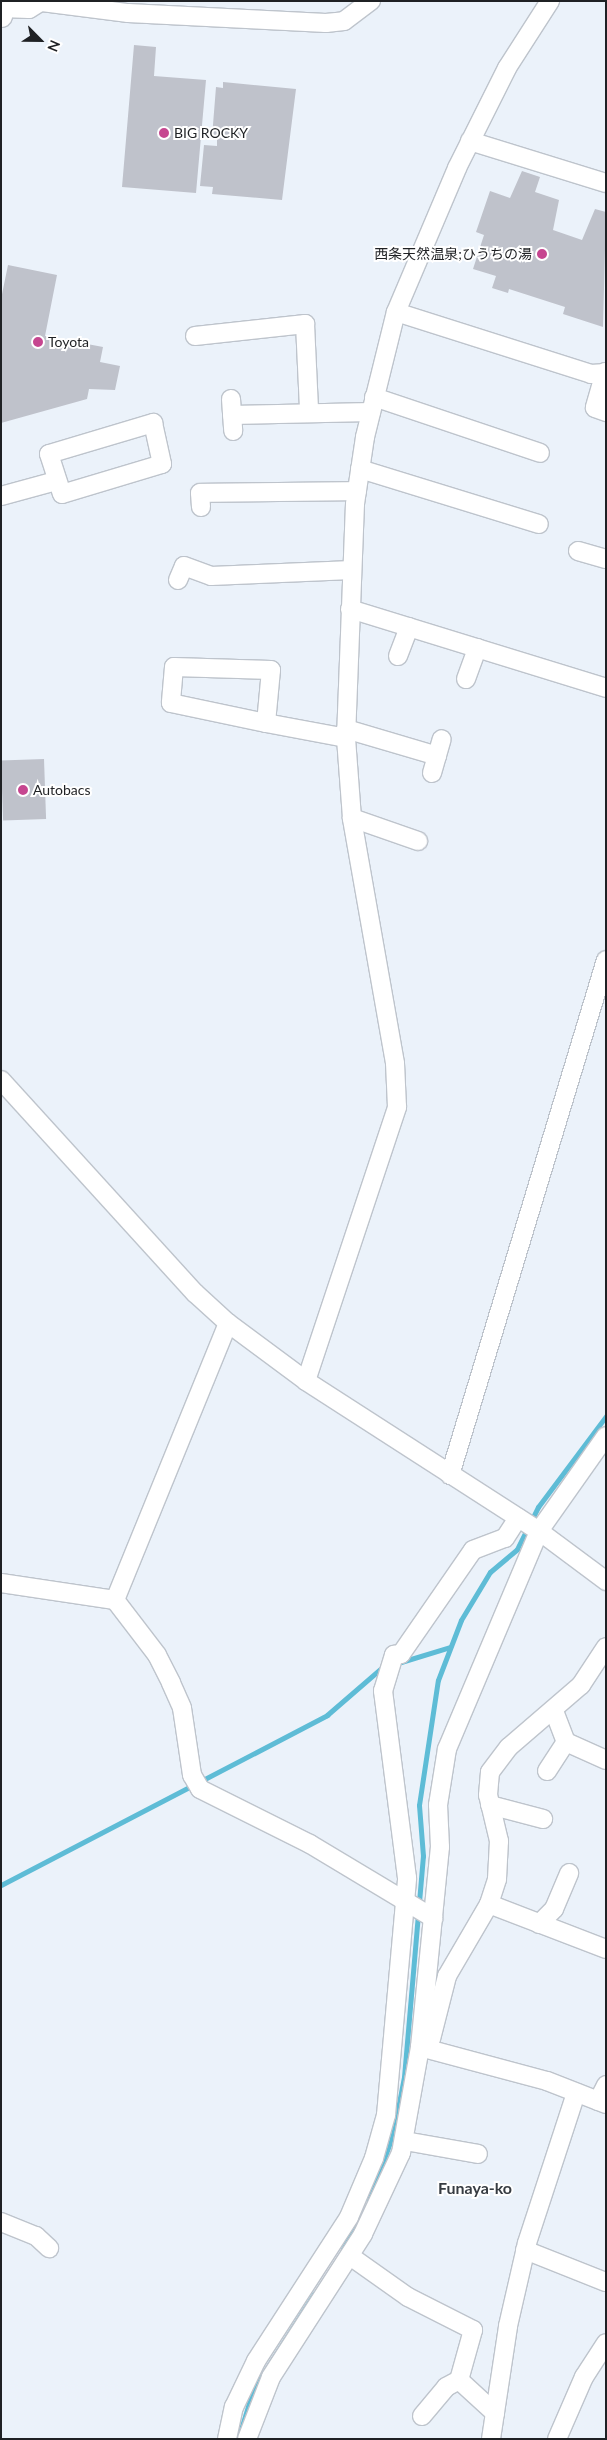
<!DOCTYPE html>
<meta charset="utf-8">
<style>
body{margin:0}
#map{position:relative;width:607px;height:2440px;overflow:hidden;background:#ebf2fa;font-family:Lato,"Noto Sans JP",sans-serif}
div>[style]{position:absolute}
.stream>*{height:5px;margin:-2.5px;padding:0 2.5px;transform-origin:2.5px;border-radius:2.5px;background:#5ebcd6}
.building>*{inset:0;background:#bfc2cb;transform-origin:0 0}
.roads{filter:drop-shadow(1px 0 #bec4cc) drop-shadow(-1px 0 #bec4cc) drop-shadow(0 1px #bec4cc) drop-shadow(0 -1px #bec4cc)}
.minor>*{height:18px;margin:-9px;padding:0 9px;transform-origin:9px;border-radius:9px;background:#fff}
.major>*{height:21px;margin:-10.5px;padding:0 10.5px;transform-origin:10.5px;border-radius:10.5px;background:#fff}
.dots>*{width:14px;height:14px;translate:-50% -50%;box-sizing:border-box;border:2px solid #fff;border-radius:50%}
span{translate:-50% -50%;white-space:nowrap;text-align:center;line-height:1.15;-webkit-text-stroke:4px #fff;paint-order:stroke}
.poi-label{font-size:14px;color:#1f2124}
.left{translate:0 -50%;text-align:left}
.right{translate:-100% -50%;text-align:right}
.quarter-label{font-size:16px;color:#373c42;font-weight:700}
.frame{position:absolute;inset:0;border:2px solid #1f2124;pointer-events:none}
.north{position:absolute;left:15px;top:15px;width:50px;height:50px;-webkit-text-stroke:4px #fff;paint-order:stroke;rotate:113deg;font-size:14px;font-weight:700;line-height:20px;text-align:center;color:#1f2124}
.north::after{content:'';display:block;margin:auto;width:18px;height:22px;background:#1f2124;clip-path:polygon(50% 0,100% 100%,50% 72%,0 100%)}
</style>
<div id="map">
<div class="stream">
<div style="left:401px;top:1662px;width:51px;rotate:-17deg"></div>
<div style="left:1px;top:1885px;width:368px;rotate:-27.5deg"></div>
<div style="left:327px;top:1715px;width:79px;rotate:-40.9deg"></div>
<div style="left:369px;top:2200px;width:70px;rotate:-70deg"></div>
<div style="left:393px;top:2134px;width:58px;rotate:-79.1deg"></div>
<div style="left:404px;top:2077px;width:222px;rotate:-85.1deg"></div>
<div style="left:423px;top:1856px;width:51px;rotate:-94.5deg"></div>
<div style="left:419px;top:1805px;width:126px;rotate:-81.4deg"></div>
<div style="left:438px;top:1680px;width:64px;rotate:-69deg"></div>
<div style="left:461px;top:1620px;width:56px;rotate:-58.9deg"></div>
<div style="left:490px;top:1572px;width:35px;rotate:-40deg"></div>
<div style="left:517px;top:1549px;width:47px;rotate:-63.4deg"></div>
<div style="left:538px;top:1507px;width:114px;rotate:-53.2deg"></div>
<div style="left:343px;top:2249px;width:45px;rotate:-60.6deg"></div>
<div style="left:238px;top:2439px;width:51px;rotate:-73deg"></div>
<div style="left:253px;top:2390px;width:114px;rotate:-57.6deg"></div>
</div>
<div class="building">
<div style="clip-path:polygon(134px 45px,156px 47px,154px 76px,206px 80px,196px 193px,122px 187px)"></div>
<div style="clip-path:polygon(223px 82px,296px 89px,282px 200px,212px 194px,213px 187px,200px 186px,204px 145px,217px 146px,217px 138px,212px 137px,216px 87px,223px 88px)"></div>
<div style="clip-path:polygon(522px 171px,540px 177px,535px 192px,559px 200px,553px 230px,582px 240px,595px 209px,606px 212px,603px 327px,563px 314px,565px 307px,509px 289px,508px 293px,492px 288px,496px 276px,473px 269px,484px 235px,476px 232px,490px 191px,510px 198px)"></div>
<div style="clip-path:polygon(8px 265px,57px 275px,45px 336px,103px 347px,100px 362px,120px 366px,115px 390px,89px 389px,87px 399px,1px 423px,1px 299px)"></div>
<div style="left:44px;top:759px;width:60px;height:43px;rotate:88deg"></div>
</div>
<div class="roads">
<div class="minor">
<div style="left:42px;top:2px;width:87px;rotate:7.3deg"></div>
<div style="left:128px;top:13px;width:198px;rotate:2.9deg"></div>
<div style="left:326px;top:23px;width:18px;rotate:-6deg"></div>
<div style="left:344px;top:21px;width:34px;rotate:-37deg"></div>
<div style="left:1px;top:8px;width:28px;rotate:2deg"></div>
<div style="left:29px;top:9px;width:15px;rotate:-32deg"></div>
<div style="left:470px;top:141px;width:142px;rotate:17.2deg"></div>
<div style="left:396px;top:312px;width:205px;rotate:17.6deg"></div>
<div style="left:591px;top:374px;width:15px;rotate:-4deg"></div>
<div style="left:195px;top:336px;width:111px;rotate:-6.2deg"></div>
<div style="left:305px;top:324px;width:86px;rotate:87.3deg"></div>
<div style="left:605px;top:372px;width:37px;rotate:106deg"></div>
<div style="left:595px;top:408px;width:12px;rotate:20deg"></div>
<div style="left:374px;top:397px;width:175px;rotate:18.6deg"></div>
<div style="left:231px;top:399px;width:32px;rotate:86deg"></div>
<div style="left:232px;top:415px;width:139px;rotate:-1.2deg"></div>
<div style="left:153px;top:423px;width:42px;rotate:77.6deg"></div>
<div style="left:162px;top:464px;width:104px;rotate:163.3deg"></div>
<div style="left:62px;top:494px;width:42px;rotate:-108deg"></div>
<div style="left:49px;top:454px;width:109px;rotate:-16.6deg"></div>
<div style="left:360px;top:469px;width:187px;rotate:17.1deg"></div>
<div style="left:1px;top:496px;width:57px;rotate:-15.3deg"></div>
<div style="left:201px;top:507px;width:14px;rotate:-94deg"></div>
<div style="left:200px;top:493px;width:157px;rotate:-0.7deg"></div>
<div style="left:578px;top:551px;width:29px;rotate:16deg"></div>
<div style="left:178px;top:580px;width:15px;rotate:-67deg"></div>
<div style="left:184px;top:566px;width:29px;rotate:20deg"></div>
<div style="left:211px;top:576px;width:141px;rotate:-2.4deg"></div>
<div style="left:350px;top:609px;width:268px;rotate:17.1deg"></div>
<div style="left:398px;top:656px;width:31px;rotate:-69deg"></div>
<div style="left:466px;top:679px;width:33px;rotate:-70deg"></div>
<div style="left:266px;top:723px;width:53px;rotate:-84.6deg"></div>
<div style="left:271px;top:670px;width:97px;rotate:-178.2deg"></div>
<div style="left:174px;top:667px;width:36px;rotate:95deg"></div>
<div style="left:171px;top:703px;width:97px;rotate:11.9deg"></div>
<div style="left:266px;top:723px;width:81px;rotate:10.6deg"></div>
<div style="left:346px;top:729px;width:95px;rotate:16.5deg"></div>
<div style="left:432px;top:773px;width:35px;rotate:-74deg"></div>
<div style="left:352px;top:818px;width:70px;rotate:19.2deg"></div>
<div style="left:1px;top:1080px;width:288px;rotate:47.7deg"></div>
<div style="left:195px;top:1293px;width:45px;rotate:42.3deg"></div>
<div style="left:228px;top:1323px;width:97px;rotate:36.6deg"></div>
<div style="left:306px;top:1381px;width:277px;rotate:32.8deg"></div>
<div style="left:539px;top:1531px;width:84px;rotate:36.7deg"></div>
<div style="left:306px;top:1381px;width:289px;rotate:-71.6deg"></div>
<div style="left:397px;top:1107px;width:44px;rotate:-92.6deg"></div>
<div style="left:395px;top:1063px;width:249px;rotate:-100deg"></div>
<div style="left:352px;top:818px;width:80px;rotate:-94.3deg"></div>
<div style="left:346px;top:738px;width:234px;rotate:-87.8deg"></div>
<div style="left:355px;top:504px;width:68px;rotate:-81.5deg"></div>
<div style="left:365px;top:437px;width:129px;rotate:-76.1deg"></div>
<div style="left:396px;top:312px;width:156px;rotate:-67deg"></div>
<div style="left:457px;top:168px;width:112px;rotate:-63.4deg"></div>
<div style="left:507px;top:68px;width:80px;rotate:-57.3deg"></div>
<div style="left:450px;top:1475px;width:538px;rotate:-73.15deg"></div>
<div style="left:1px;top:1583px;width:115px;rotate:8.5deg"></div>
<div style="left:115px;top:1600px;width:69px;rotate:52.6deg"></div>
<div style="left:157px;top:1655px;width:31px;rotate:63deg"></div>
<div style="left:171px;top:1683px;width:27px;rotate:66deg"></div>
<div style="left:182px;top:1708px;width:68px;rotate:81.5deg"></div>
<div style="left:192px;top:1775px;width:16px;rotate:60deg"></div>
<div style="left:200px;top:1789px;width:123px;rotate:26.6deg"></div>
<div style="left:310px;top:1844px;width:144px;rotate:31deg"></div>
<div style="left:115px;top:1600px;width:299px;rotate:-67.8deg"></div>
<div style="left:554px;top:1711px;width:33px;rotate:69deg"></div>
<div style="left:566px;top:1742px;width:44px;rotate:24.2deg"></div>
<div style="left:547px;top:1771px;width:35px;rotate:-57deg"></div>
<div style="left:490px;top:1805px;width:55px;rotate:14.8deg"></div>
<div style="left:489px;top:1904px;width:125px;rotate:21deg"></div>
<div style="left:539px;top:1924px;width:21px;rotate:-45deg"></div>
<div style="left:554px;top:1909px;width:39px;rotate:-67deg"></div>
<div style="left:431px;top:2039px;width:65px;rotate:-75.7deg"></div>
<div style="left:447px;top:1976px;width:83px;rotate:-59.7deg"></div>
<div style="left:489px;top:1904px;width:26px;rotate:-72deg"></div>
<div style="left:497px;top:1879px;width:38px;rotate:-87deg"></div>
<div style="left:499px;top:1841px;width:47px;rotate:-103.4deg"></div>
<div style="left:488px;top:1795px;width:23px;rotate:-85deg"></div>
<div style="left:490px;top:1772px;width:31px;rotate:-53deg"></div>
<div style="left:509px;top:1747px;width:95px;rotate:-40.7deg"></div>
<div style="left:581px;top:1685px;width:45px;rotate:-56.7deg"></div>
<div style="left:420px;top:2047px;width:131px;rotate:15deg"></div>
<div style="left:547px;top:2081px;width:63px;rotate:21.3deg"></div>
<div style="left:598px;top:2101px;width:18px;rotate:-63deg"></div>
<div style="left:405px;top:2141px;width:74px;rotate:10.1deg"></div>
<div style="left:1px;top:2222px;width:38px;rotate:22deg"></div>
<div style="left:36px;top:2236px;width:18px;rotate:43deg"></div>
<div style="left:525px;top:2250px;width:87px;rotate:21.6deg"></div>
<div style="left:350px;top:2256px;width:71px;rotate:35.3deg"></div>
<div style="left:408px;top:2297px;width:73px;rotate:26.9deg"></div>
<div style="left:473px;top:2330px;width:52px;rotate:105.6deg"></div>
<div style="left:422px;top:2416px;width:38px;rotate:-50deg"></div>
<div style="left:446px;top:2387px;width:15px;rotate:-28deg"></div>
<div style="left:459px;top:2380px;width:49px;rotate:42.5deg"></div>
<div style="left:227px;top:2439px;width:33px;rotate:-78deg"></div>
<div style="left:234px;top:2407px;width:51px;rotate:-64.4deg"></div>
<div style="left:256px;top:2361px;width:171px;rotate:-57.1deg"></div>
<div style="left:349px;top:2217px;width:64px;rotate:-67deg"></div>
<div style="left:374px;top:2158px;width:45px;rotate:-74.4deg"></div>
<div style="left:386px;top:2115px;width:238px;rotate:-84.9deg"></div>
<div style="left:407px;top:1878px;width:189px;rotate:-97.3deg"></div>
<div style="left:383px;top:1691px;width:38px;rotate:-73deg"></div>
<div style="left:394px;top:1655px;width:7px;rotate:-8deg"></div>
<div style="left:401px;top:1654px;width:126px;rotate:-55.3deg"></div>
<div style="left:473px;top:1550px;width:34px;rotate:-21deg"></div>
<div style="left:505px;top:1538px;width:24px;rotate:-57deg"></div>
<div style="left:247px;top:2439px;width:66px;rotate:-68.8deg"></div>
<div style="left:271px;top:2377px;width:170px;rotate:-57.2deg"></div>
<div style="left:363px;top:2234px;width:89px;rotate:-64.9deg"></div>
<div style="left:401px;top:2153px;width:108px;rotate:-79.8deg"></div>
<div style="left:420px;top:2047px;width:201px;rotate:-84.3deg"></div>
<div style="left:440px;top:1847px;width:42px;rotate:-92.7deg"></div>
<div style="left:438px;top:1805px;width:57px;rotate:-80.9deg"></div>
<div style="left:447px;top:1749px;width:237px;rotate:-67.1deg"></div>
<div style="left:539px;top:1531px;width:116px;rotate:-54.8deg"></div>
<div style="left:491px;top:2439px;width:114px;rotate:-81.4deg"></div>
<div style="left:508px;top:2326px;width:85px;rotate:-77.1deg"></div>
<div style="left:527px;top:2243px;width:158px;rotate:-71.9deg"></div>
<div style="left:557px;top:2439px;width:68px;rotate:-66.5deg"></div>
<div style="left:584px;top:2377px;width:40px;rotate:-57.1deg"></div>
</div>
<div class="major">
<div style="left:1px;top:16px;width:15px;rotate:-79deg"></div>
</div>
</div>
<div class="dots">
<div style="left:164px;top:133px;background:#c64690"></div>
<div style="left:542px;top:254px;background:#c64690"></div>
<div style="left:38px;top:342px;background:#c64690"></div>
<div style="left:23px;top:790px;background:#c64690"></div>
</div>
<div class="poi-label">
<span class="left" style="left:174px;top:133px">BIG ROCKY</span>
<span class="right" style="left:532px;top:254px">西条天然温泉;ひうちの湯</span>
<span class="left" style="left:48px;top:342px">Toyota</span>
<span class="left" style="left:33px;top:790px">Autobacs</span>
</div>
<div class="quarter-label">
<span style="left:475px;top:2188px">Funaya-ko</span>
</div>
<div class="frame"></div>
<div class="north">N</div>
</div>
